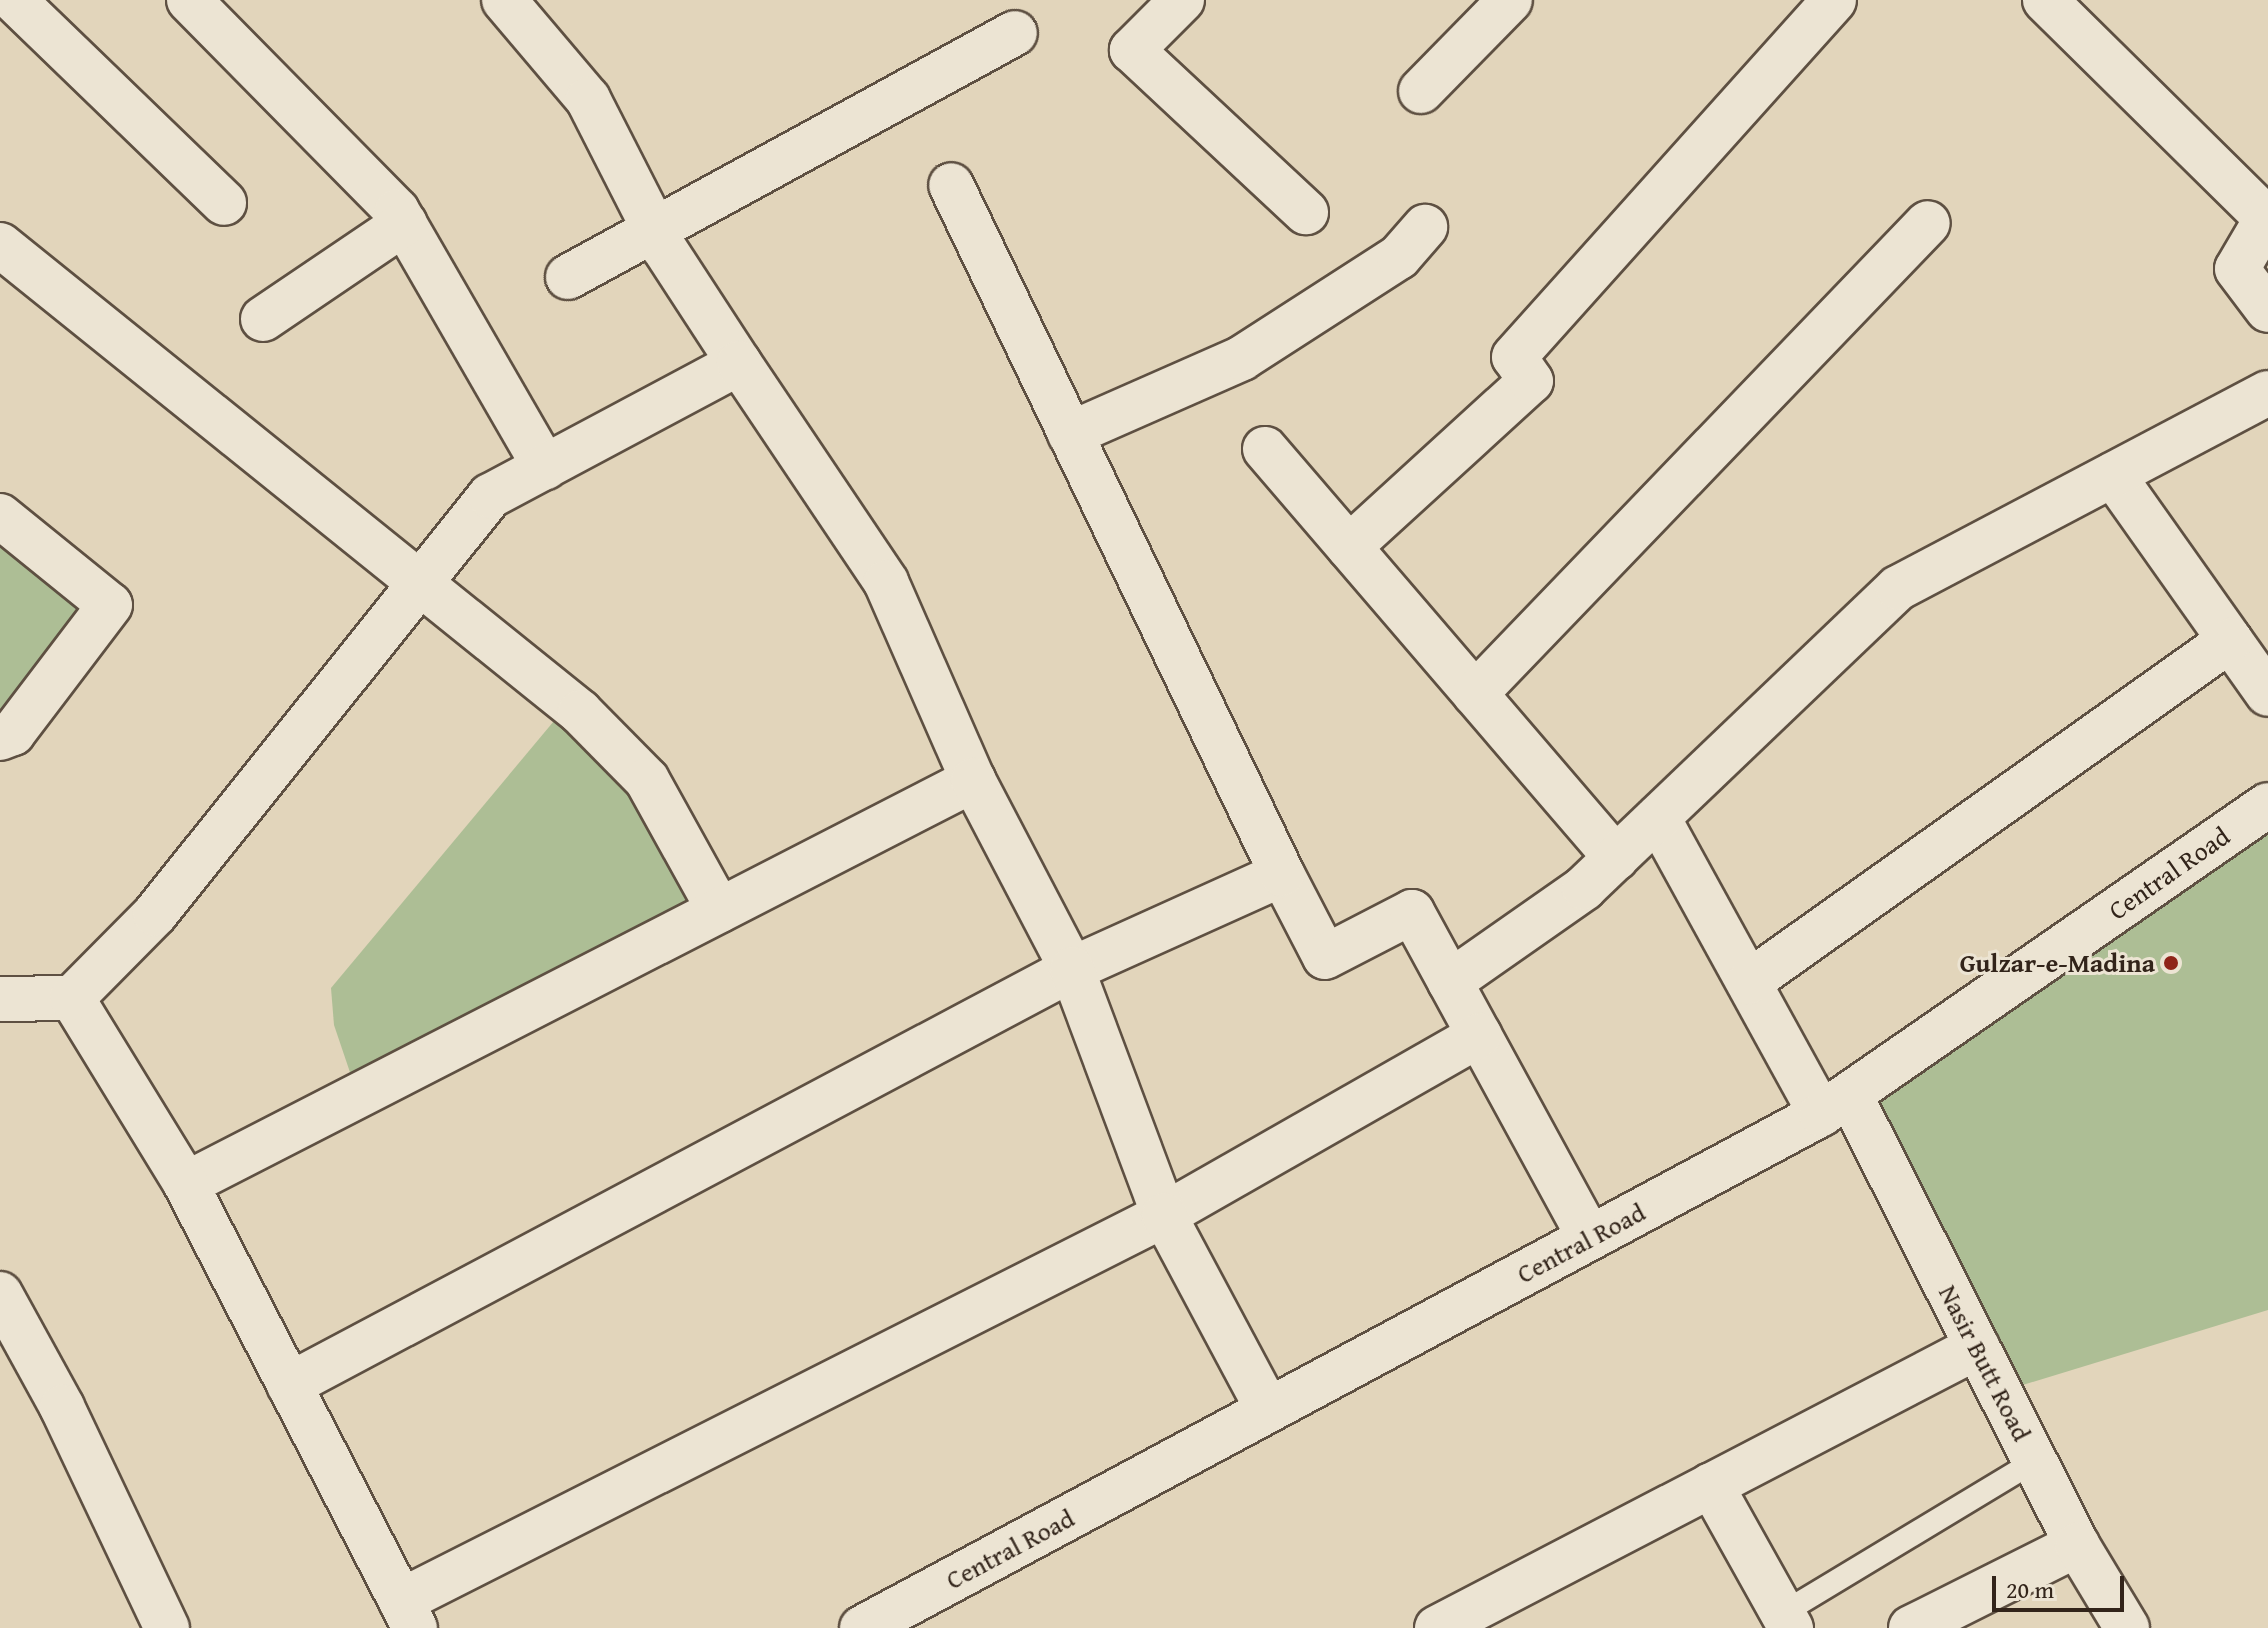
<!DOCTYPE html>
<style>
body{margin:0}
#map{position:relative;width:2268px;height:1628px;overflow:hidden;background:#e2d5bb;font-family:"Gentium Book Plus",serif}
div>[style]{position:absolute}
.green>*{inset:0;background:#adbe95}
.roads{filter:drop-shadow(2px 0 #5e5042) drop-shadow(-2px 0 #5e5042) drop-shadow(0 2px #5e5042) drop-shadow(0 -2px #5e5042)}
.service>*{height:22px;margin:-11px;padding:0 11px;transform-origin:11px;border-radius:11px;background:#ece4d3}
.minor>*{height:44px;margin:-22px;padding:0 22px;transform-origin:22px;border-radius:22px;background:#ece4d3}
.tertiary>*{height:44px;margin:-22px;padding:0 22px;transform-origin:22px;border-radius:22px;background:#ece4d3}
.dots>*{width:22px;height:22px;translate:-50% -50%;box-sizing:border-box;border:4px solid #ece4d3;border-radius:50%}
span{translate:-50% -50%;white-space:nowrap;text-align:center;line-height:1.15;-webkit-text-stroke:6px #ece4d3;paint-order:stroke}
.street-label{font-size:26px;color:#32241a}
.poi-label{font-size:26px;color:#32241a;font-weight:700}
.right{translate:-100% -50%;text-align:right}
.scale{position:absolute;left:1992px;top:1576px;width:132px;height:36px;box-sizing:border-box;border:4px solid #32241a;border-top:0;padding-left:10px;font-size:24px;line-height:28px;white-space:nowrap;color:#32241a;-webkit-text-stroke:6px #ece4d3;paint-order:stroke}
</style>
<div id="map">
<div class="green">
<div style="clip-path:polygon(0 516px,101px 593px,0 738px)"></div>
<div style="clip-path:polygon(569px 703px,719px 910px,358px 1096px,334px 1025px,331px 988px)"></div>
<div style="clip-path:polygon(2268px 796px,2268px 1310px,2000px 1392px,1850px 1095px)"></div>
</div>
<div class="roads">
<div class="service">
<div style="left:1783px;top:1613px;width:294px;rotate:-31.1deg"></div>
</div>
<div class="minor">
<div style="left:14px;top:0;width:292px;rotate:44deg"></div>
<div style="left:189px;top:0;width:296px;rotate:45.4deg"></div>
<div style="left:397px;top:211px;width:296px;rotate:60deg"></div>
<div style="left:504px;top:0;width:130px;rotate:49.7deg"></div>
<div style="left:588px;top:99px;width:167px;rotate:63deg"></div>
<div style="left:664px;top:248px;width:137px;rotate:56.9deg"></div>
<div style="left:1182px;top:0;width:71px;rotate:135deg"></div>
<div style="left:1132px;top:50px;width:238px;rotate:43deg"></div>
<div style="left:2045px;top:0;width:310px;rotate:44.6deg"></div>
<div style="left:1421px;top:91px;width:127px;rotate:-45.6deg"></div>
<div style="left:2268px;top:216px;width:61px;rotate:120.3deg"></div>
<div style="left:2237px;top:269px;width:51px;rotate:52.9deg"></div>
<div style="left:0;top:245px;width:745px;rotate:38.84deg"></div>
<div style="left:580px;top:712px;width:95px;rotate:45.4deg"></div>
<div style="left:647px;top:780px;width:149px;rotate:61deg"></div>
<div style="left:568px;top:277px;width:509px;rotate:-28.63deg"></div>
<div style="left:263px;top:319px;width:171px;rotate:-34.1deg"></div>
<div style="left:1070px;top:434px;width:188px;rotate:-23.8deg"></div>
<div style="left:1242px;top:358px;width:187px;rotate:-32.8deg"></div>
<div style="left:1399px;top:257px;width:40px;rotate:-49deg"></div>
<div style="left:1265px;top:449px;width:539px;rotate:49.36deg"></div>
<div style="left:2113px;top:475px;width:268px;rotate:54.7deg"></div>
<div style="left:0;top:516px;width:141px;rotate:39deg"></div>
<div style="left:110px;top:605px;width:161px;rotate:127.2deg"></div>
<div style="left:13px;top:733px;width:14px;rotate:159deg"></div>
<div style="left:1349px;top:547px;width:246px;rotate:-42.4deg"></div>
<div style="left:1531px;top:381px;width:29px;rotate:-125deg"></div>
<div style="left:1514px;top:357px;width:479px;rotate:-48.1deg"></div>
<div style="left:1475px;top:694px;width:653px;rotate:-46.12deg"></div>
<div style="left:1658px;top:818px;width:338px;rotate:61.2deg"></div>
<div style="left:1282px;top:874px;width:93px;rotate:62.6deg"></div>
<div style="left:1325px;top:957px;width:98px;rotate:-27.3deg"></div>
<div style="left:1412px;top:912px;width:371px;rotate:61.4deg"></div>
<div style="left:1450px;top:982px;width:164px;rotate:-35deg"></div>
<div style="left:1584px;top:888px;width:434px;rotate:-43.7deg"></div>
<div style="left:1898px;top:588px;width:418px;rotate:-27.8deg"></div>
<div style="left:1749px;top:982px;width:590px;rotate:-35.41deg"></div>
<div style="left:0;top:999px;width:72px;rotate:-0.8deg"></div>
<div style="left:186px;top:1184px;width:885px;rotate:-27.17deg"></div>
<div style="left:0;top:1294px;width:129px;rotate:61.2deg"></div>
<div style="left:62px;top:1407px;width:245px;rotate:64.6deg"></div>
<div style="left:289px;top:1385px;width:887px;rotate:-27.98deg"></div>
<div style="left:1072px;top:969px;width:230px;rotate:-24.3deg"></div>
<div style="left:1282px;top:874px;width:764px;rotate:-115.66deg"></div>
<div style="left:1711px;top:1485px;width:164px;rotate:60.8deg"></div>
<div style="left:401px;top:1601px;width:855px;rotate:-26.83deg"></div>
<div style="left:1164px;top:1215px;width:363px;rotate:-29.7deg"></div>
<div style="left:415px;top:1628px;width:500px;rotate:-117.3deg"></div>
<div style="left:186px;top:1184px;width:218px;rotate:-121.5deg"></div>
<div style="left:72px;top:998px;width:118px;rotate:-45.3deg"></div>
<div style="left:155px;top:914px;width:536px;rotate:-51.29deg"></div>
<div style="left:490px;top:496px;width:282px;rotate:-28.1deg"></div>
<div style="left:739px;top:363px;width:264px;rotate:56.1deg"></div>
<div style="left:886px;top:582px;width:216px;rotate:66.3deg"></div>
<div style="left:973px;top:780px;width:213px;rotate:62.4deg"></div>
<div style="left:1072px;top:969px;width:263px;rotate:69.5deg"></div>
<div style="left:1164px;top:1215px;width:221px;rotate:61.9deg"></div>
<div style="left:1437px;top:1628px;width:609px;rotate:-27.49deg"></div>
<div style="left:1911px;top:1628px;width:186px;rotate:-26.6deg"></div>
</div>
<div class="tertiary">
<div style="left:1850px;top:1095px;width:504px;rotate:63.23deg"></div>
<div style="left:2077px;top:1545px;width:97px;rotate:58.9deg"></div>
<div style="left:862px;top:1628px;width:1088px;rotate:-28.19deg"></div>
<div style="left:1821px;top:1114px;width:543px;rotate:-34.66deg"></div>
</div>
</div>
<div class="dots">
<div style="left:2171px;top:963px;background:#8f2418"></div>
</div>
<div class="street-label">
<span style="left:2169px;top:873px;rotate:-35deg">Central Road</span>
<span style="left:1581px;top:1243px;rotate:-28deg">Central Road</span>
<span style="left:1985px;top:1363px;rotate:63deg">Nasir Butt Road</span>
<span style="left:1010px;top:1549px;rotate:-28deg">Central Road</span>
</div>
<div class="poi-label">
<span class="right" style="left:2155px;top:963px">Gulzar-e-Madina</span>
</div>
<div class="scale">20 m</div>
</div>
